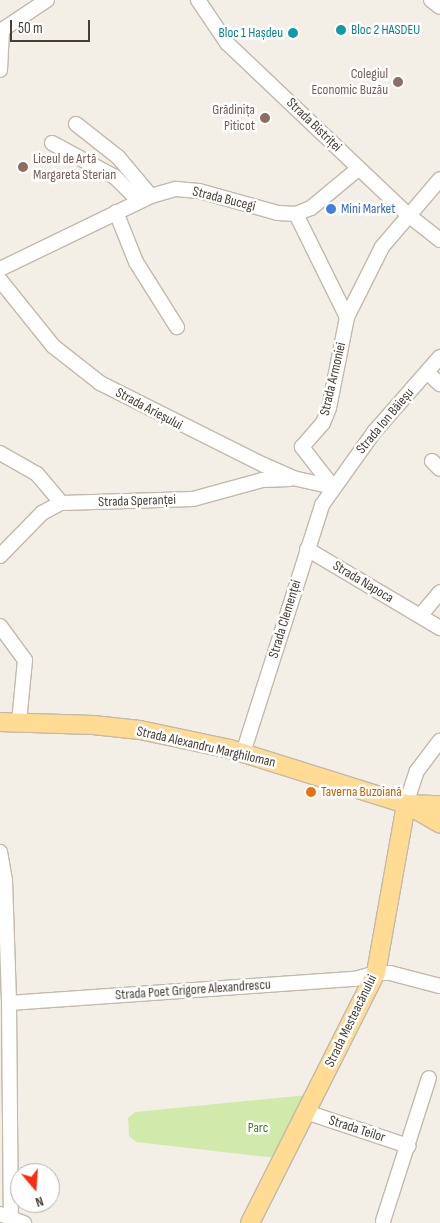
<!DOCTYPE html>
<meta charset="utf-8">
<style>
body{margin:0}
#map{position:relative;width:440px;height:1223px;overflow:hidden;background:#f4efe6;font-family:"Sofia Sans Condensed",sans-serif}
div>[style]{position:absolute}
.green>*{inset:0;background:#d1eaac}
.roads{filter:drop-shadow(1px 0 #c3b9ab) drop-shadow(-1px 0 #c3b9ab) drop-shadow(0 1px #c3b9ab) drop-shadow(0 -1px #c3b9ab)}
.minor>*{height:14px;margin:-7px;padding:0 7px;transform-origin:7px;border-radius:7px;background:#fff}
.major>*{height:18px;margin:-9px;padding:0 9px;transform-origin:9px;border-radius:9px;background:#ffdb94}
.dots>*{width:14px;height:14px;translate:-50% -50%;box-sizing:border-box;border:2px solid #fff;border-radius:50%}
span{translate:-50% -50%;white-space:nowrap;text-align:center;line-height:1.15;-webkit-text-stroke:5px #fff;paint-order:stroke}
.culture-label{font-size:14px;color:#0d838f}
.left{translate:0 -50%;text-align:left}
.right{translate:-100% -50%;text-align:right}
.education-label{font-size:14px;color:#785e54}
.street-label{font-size:14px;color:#473f35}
.shop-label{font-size:14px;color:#366cbe}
.food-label{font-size:14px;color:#c56008}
.park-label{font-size:14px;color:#4a7b25}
.north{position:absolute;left:10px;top:1163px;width:50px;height:50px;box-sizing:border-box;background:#fff;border:1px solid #b5b2ae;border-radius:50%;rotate:162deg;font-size:14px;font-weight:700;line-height:20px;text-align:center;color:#473f35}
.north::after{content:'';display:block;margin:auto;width:18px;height:22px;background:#ff2a12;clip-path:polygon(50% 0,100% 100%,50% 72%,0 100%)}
.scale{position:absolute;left:10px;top:20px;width:80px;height:22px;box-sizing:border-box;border:2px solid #473f35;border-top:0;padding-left:6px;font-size:15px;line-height:18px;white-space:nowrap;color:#473f35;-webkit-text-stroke:4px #fff;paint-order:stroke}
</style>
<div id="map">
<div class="green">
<div style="clip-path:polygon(307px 1095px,276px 1158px,136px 1142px,129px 1136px,128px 1118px,135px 1112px)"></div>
</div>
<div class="roads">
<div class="minor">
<div style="left:198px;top:0;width:52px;rotate:56deg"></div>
<div style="left:227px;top:43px;width:248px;rotate:43.5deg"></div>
<div style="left:407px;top:214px;width:42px;rotate:38.2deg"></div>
<div style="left:431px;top:0;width:11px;rotate:38deg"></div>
<div style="left:0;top:70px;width:40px;rotate:-87.1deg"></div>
<div style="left:2px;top:30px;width:54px;rotate:-33.7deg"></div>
<div style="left:76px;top:124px;width:53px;rotate:38.2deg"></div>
<div style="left:118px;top:157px;width:51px;rotate:49.8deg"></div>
<div style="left:52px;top:143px;width:72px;rotate:28.4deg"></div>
<div style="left:115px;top:177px;width:34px;rotate:45deg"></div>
<div style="left:116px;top:212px;width:54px;rotate:68.2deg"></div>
<div style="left:136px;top:262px;width:77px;rotate:57.8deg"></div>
<div style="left:296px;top:214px;width:115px;rotate:63.7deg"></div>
<div style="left:0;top:269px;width:168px;rotate:-25.8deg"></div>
<div style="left:151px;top:196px;width:26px;rotate:-16deg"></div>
<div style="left:176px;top:189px;width:23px;rotate:5deg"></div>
<div style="left:199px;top:191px;width:82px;rotate:15.6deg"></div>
<div style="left:278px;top:213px;width:18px;rotate:3deg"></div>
<div style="left:296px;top:214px;width:16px;rotate:-22deg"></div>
<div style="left:311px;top:208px;width:62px;rotate:-39.8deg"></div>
<div style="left:0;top:280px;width:85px;rotate:51.2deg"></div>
<div style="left:53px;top:346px;width:60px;rotate:38.2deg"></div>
<div style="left:100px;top:383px;width:183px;rotate:26.6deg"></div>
<div style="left:264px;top:465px;width:32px;rotate:24deg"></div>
<div style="left:293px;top:478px;width:41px;rotate:12.7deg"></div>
<div style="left:427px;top:372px;width:18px;rotate:43deg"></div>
<div style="left:0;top:453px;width:43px;rotate:29.6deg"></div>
<div style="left:37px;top:474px;width:38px;rotate:50deg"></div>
<div style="left:432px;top:461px;width:11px;rotate:45deg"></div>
<div style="left:333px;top:487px;width:51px;rotate:-127.8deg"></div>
<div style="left:302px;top:447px;width:32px;rotate:-49deg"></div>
<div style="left:323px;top:423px;width:16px;rotate:-68deg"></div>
<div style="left:329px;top:408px;width:93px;rotate:-78.8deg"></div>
<div style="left:347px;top:317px;width:78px;rotate:-63.4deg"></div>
<div style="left:382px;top:247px;width:89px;rotate:-49.5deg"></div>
<div style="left:307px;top:549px;width:155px;rotate:30.7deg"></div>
<div style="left:0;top:556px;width:60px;rotate:-45.7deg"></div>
<div style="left:42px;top:513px;width:21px;rotate:-28deg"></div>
<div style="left:61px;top:503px;width:132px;rotate:-1.7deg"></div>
<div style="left:193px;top:499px;width:72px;rotate:-15.4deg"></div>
<div style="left:262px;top:480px;width:28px;rotate:-2deg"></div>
<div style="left:420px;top:616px;width:31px;rotate:-50deg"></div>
<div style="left:0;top:626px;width:42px;rotate:53.7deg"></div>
<div style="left:25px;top:660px;width:62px;rotate:95.5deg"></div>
<div style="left:243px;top:753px;width:260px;rotate:-72.3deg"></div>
<div style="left:322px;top:505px;width:90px;rotate:-54.5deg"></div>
<div style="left:374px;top:432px;width:100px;rotate:-48.7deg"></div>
<div style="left:406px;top:804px;width:35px;rotate:-72deg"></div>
<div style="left:417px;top:771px;width:38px;rotate:-53deg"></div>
<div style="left:0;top:852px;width:28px;rotate:80deg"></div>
<div style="left:5px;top:880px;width:123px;rotate:88.1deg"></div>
<div style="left:9px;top:1003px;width:215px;rotate:89.5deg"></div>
<div style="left:9px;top:1003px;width:347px;rotate:-4deg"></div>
<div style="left:355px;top:979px;width:22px;rotate:-16deg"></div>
<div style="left:376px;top:973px;width:14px"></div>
<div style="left:390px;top:973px;width:52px;rotate:14.6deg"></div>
<div style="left:306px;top:1112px;width:108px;rotate:18.4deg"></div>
<div style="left:0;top:1214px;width:26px;rotate:21deg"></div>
<div style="left:383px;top:1221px;width:150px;rotate:-72.2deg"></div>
</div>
<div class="major">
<div style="left:0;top:722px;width:93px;rotate:1.8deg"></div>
<div style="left:93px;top:725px;width:47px;rotate:6.1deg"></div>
<div style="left:140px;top:730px;width:92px;rotate:11.9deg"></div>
<div style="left:230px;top:749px;width:184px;rotate:17.4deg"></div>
<div style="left:406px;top:804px;width:39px;rotate:30deg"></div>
<div style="left:406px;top:804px;width:34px;rotate:2deg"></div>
<div style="left:250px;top:1223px;width:280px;rotate:-63.3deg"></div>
<div style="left:376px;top:973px;width:172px;rotate:-79.9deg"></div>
</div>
</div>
<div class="dots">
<div style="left:341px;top:30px;background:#0f9aa8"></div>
<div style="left:293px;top:33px;background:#0f9aa8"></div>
<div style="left:398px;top:82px;background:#8d6e63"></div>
<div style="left:265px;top:118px;background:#8d6e63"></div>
<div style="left:23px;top:167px;background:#8d6e63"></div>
<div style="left:331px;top:209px;background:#3f7fe0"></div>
<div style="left:311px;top:792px;background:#e8710a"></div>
</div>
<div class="culture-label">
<span class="left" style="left:351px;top:30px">Bloc 2 HASDEU</span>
<span class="right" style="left:283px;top:33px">Bloc 1 Hașdeu</span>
</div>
<div class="education-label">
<span class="right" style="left:388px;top:82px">Colegiul<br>Economic Buzău</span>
<span class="right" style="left:255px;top:118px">Grădinița<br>Piticot</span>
<span class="left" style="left:33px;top:167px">Liceul de Artă<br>Margareta Sterian</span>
</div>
<div class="street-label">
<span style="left:314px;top:125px;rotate:44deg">Strada Bistriței</span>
<span style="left:224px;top:199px;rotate:14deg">Strada Bucegi</span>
<span style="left:333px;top:379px;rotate:-77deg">Strada Armoniei</span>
<span style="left:149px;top:409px;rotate:28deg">Strada Arieșului</span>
<span style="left:385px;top:421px;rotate:-50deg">Strada Ion Băieșu</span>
<span style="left:137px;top:501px;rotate:-2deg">Strada Speranței</span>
<span style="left:363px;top:582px;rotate:31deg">Strada Napoca</span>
<span style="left:285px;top:619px;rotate:-73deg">Strada Clemenței</span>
<span style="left:206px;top:747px;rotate:13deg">Strada Alexandru Marghiloman</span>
<span style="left:193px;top:990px;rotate:-4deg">Strada Poet Grigore Alexandrescu</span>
<span style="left:351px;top:1021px;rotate:-64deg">Strada Mesteacănului</span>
<span style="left:357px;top:1129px;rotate:18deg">Strada Teilor</span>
</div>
<div class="shop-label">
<span class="left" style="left:341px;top:209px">Mini Market</span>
</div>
<div class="food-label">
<span class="left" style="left:321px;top:792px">Taverna Buzoiană</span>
</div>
<div class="park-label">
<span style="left:258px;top:1128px">Parc</span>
</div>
<div class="north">N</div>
<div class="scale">50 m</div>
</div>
